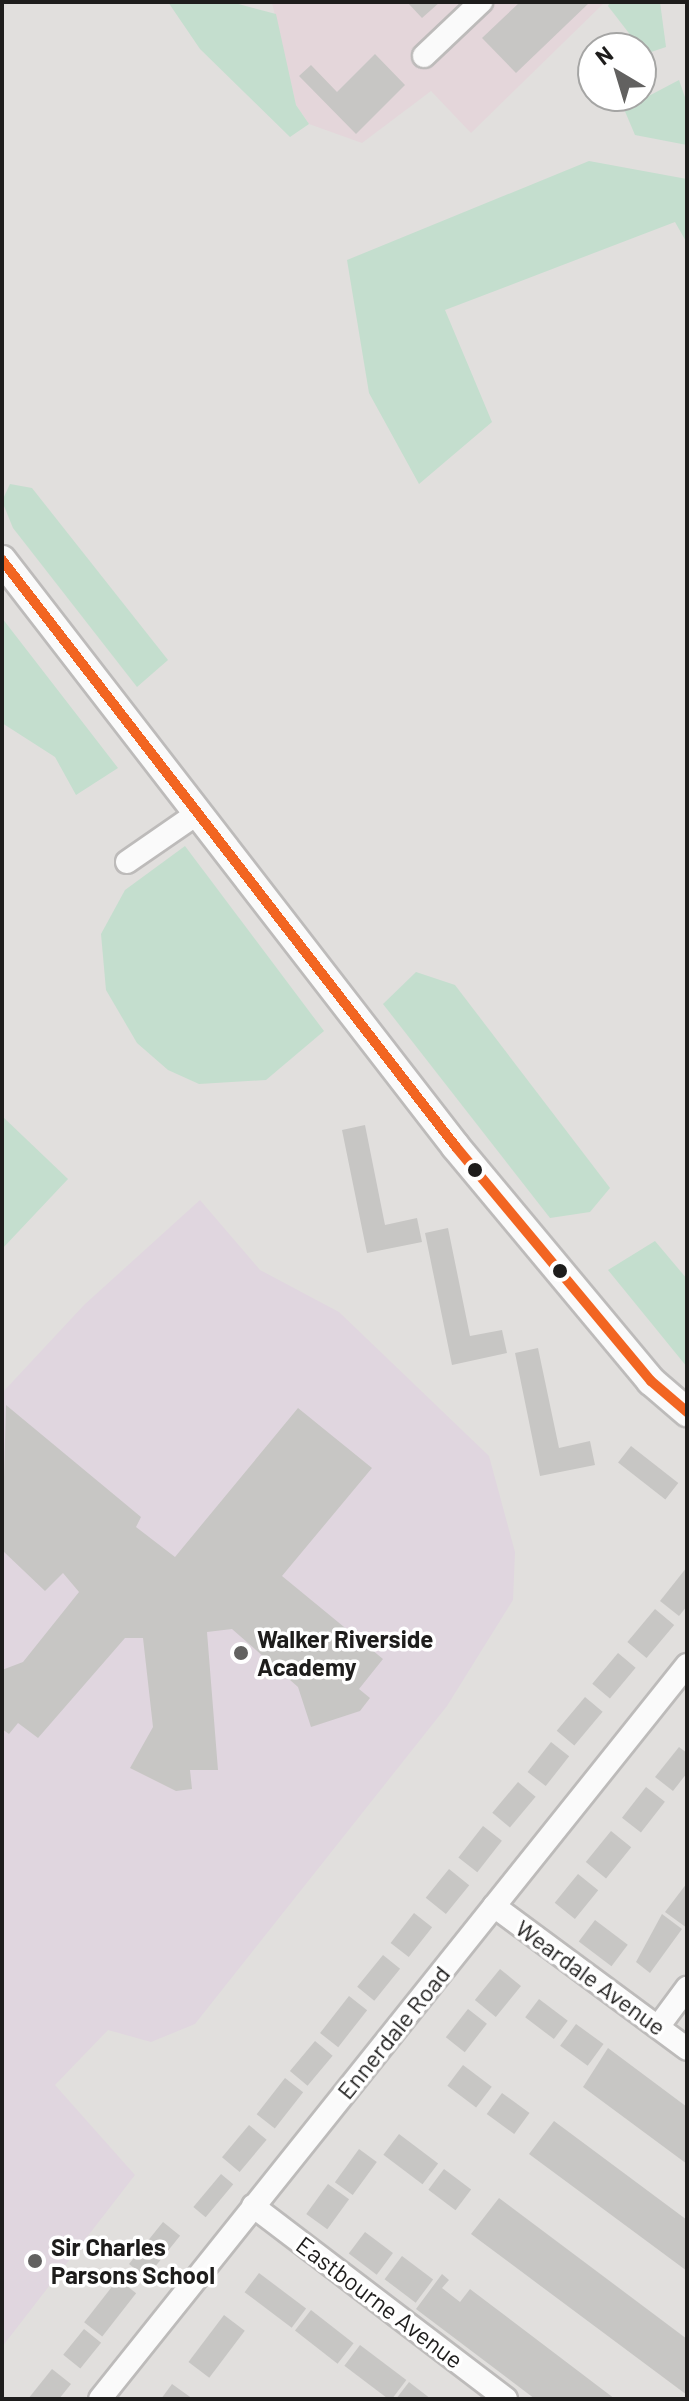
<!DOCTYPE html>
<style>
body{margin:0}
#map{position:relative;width:689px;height:2401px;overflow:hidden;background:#e1dfdd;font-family:Barlow,sans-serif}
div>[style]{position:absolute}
.industrial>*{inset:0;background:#e4d6da}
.education>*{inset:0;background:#e0d6df}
.green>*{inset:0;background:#c4dece}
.building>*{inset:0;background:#c7c6c4;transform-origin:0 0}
.roads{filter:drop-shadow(2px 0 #bdbbba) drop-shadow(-2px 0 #bdbbba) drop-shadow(0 2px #bdbbba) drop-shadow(0 -2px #bdbbba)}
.minor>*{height:22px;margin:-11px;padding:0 11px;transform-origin:11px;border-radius:11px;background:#fafafa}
.major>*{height:28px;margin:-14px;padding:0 14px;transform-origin:14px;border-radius:14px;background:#fafafa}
.bus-1>*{height:10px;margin:-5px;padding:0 5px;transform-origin:5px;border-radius:5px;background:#f26522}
.dots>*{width:22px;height:22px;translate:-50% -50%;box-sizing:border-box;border:4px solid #fff;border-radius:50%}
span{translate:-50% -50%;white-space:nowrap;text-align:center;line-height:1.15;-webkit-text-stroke:7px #fff;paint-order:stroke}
.poi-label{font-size:24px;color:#1e1d1c;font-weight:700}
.left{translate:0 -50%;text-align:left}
.street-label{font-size:24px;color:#1e1d1c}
.frame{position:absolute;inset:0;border:4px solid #1e1d1c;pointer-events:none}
.north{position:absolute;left:577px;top:32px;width:80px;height:80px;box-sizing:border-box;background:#fff;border:2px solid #a5a5a4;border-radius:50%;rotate:322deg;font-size:22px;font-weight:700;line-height:32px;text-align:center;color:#1e1d1c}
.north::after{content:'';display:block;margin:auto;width:28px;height:36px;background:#626160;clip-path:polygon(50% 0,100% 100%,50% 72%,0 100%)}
</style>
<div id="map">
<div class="industrial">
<div style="clip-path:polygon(605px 2px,471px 133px,431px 91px,362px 143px,309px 124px,296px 105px,272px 3px)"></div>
</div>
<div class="education">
<div style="clip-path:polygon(200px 1200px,260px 1270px,339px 1312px,489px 1456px,515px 1552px,513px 1600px,447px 1706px,195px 2024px,151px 2042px,108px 2030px,55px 2085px,135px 2175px,2px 2347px,2px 1393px,84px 1305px)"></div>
</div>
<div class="green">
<div style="clip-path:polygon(168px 2px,231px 2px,276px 14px,296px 105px,309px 124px,290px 137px,200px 49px)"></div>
<div style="clip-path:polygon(610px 2px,660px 2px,666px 47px,645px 54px,608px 6px)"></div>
<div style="clip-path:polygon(679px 80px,687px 103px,687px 145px,635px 135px,624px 109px)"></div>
<div style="clip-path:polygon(589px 161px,687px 179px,687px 243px,675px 222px,445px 310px,492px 422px,419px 484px,369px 393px,347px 260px)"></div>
<div style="clip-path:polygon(10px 484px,32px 488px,168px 660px,137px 687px,13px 528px,2px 501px)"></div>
<div style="clip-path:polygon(2px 618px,118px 768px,76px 795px,55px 757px,2px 723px)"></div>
<div style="clip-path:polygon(185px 846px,324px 1031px,266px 1080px,199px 1084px,168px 1070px,137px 1043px,106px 990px,101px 934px,125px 890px)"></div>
<div style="clip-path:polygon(416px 972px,455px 985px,610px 1188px,590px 1212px,550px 1218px,383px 1004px)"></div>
<div style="clip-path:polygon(2px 1116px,68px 1179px,2px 1249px)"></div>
<div style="clip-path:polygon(655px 1241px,687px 1279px,687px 1367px,608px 1270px)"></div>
</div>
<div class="building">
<div style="clip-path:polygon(407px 2px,440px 2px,422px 18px)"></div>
<div style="clip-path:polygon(520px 2px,590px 2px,516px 73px,482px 38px)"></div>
<div style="clip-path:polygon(375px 54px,405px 85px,356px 134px,299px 76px,311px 65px,337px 92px)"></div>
<div style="clip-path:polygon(365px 1125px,385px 1225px,417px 1218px,422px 1242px,367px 1253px,342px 1130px)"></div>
<div style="clip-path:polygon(448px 1228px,470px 1336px,502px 1330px,507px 1353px,452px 1365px,425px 1233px)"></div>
<div style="clip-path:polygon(538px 1348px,559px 1448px,590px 1441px,595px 1465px,540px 1476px,515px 1353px)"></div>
<div style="clip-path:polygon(6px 1405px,141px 1517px,136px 1527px,175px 1557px,298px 1408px,372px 1468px,282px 1576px,383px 1659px,359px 1689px,370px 1698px,360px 1711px,311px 1727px,298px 1687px,232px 1629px,207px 1632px,218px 1770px,190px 1770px,192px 1789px,176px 1791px,130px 1768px,153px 1727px,143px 1638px,125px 1638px,38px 1738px,18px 1723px,9px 1734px,2px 1729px,2px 1670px,23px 1662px,79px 1592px,63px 1573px,45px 1591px,2px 1550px)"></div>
<div style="left:631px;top:1446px;width:60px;height:21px;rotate:38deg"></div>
<div style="clip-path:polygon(687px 1567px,687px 1606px,679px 1616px,660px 1601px)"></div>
<div style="left:655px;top:1609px;width:25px;height:43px;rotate:40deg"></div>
<div style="left:618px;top:1653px;width:23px;height:40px;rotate:40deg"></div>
<div style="left:585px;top:1697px;width:23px;height:44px;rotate:40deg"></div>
<div style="left:551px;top:1742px;width:23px;height:38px;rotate:38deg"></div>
<div style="clip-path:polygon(679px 1747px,687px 1753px,687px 1773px,673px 1791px,655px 1777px)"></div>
<div style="left:518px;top:1782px;width:23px;height:40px;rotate:40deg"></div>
<div style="left:646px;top:1787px;width:24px;height:39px;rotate:38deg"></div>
<div style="left:483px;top:1826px;width:24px;height:40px;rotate:38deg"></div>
<div style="left:611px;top:1831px;width:26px;height:40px;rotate:39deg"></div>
<div style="left:449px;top:1869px;width:26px;height:37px;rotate:39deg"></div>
<div style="left:578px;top:1874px;width:26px;height:37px;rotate:39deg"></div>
<div style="clip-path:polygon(687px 1883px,687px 1928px,665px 1912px)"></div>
<div style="left:414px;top:1913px;width:23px;height:38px;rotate:38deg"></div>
<div style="clip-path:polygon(662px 1914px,682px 1929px,650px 1973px,636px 1962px)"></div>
<div style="left:595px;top:1920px;width:41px;height:27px;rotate:37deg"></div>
<div style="left:383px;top:1955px;width:22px;height:41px;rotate:39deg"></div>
<div style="left:500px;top:1969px;width:27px;height:40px;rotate:39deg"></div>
<div style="left:349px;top:1996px;width:23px;height:47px;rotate:38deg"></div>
<div style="left:539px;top:1999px;width:36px;height:23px;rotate:37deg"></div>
<div style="left:468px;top:2009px;width:24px;height:36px;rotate:38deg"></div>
<div style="left:576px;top:2024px;width:34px;height:27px;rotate:36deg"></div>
<div style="left:315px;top:2041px;width:23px;height:39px;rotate:40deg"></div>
<div style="clip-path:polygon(608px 2048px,687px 2107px,687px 2164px,583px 2087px)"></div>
<div style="left:463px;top:2065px;width:36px;height:26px;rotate:37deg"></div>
<div style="left:285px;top:2078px;width:23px;height:46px;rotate:38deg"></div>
<div style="left:502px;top:2093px;width:34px;height:26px;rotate:36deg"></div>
<div style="clip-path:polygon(554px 2121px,687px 2220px,687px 2271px,529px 2154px)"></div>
<div style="left:249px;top:2125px;width:23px;height:42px;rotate:40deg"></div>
<div style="left:399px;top:2134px;width:49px;height:26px;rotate:37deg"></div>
<div style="left:359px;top:2149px;width:22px;height:41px;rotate:36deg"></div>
<div style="left:444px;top:2169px;width:34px;height:26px;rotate:37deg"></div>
<div style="left:221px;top:2174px;width:16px;height:43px;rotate:40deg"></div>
<div style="left:328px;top:2184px;width:26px;height:37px;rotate:36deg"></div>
<div style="clip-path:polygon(499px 2198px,687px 2339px,687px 2395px,471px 2234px)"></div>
<div style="left:163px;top:2222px;width:22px;height:54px;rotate:39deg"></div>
<div style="left:365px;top:2232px;width:35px;height:27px;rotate:37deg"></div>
<div style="left:402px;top:2256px;width:39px;height:29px;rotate:37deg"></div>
<div style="left:259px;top:2273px;width:59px;height:24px;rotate:37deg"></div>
<div style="clip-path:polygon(442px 2274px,449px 2280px,442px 2288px,460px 2302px,470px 2289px,615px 2399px,535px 2399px,416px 2309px)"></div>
<div style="left:118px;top:2279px;width:23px;height:55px;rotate:38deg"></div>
<div style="left:311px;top:2310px;width:54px;height:26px;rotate:38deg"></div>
<div style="left:224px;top:2315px;width:26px;height:59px;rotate:37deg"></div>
<div style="left:84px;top:2329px;width:22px;height:33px;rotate:39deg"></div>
<div style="left:360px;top:2345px;width:58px;height:26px;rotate:37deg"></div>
<div style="clip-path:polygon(52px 2369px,71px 2384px,59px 2399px,28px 2399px)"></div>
<div style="clip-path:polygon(409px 2382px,431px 2399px,396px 2399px)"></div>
<div style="clip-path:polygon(172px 2384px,193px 2399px,161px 2399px)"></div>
</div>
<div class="roads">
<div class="minor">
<div style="left:424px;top:56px;width:79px;rotate:-43.5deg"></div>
<div style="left:127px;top:862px;width:86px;rotate:-34.6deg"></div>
<div style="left:494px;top:1906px;width:240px;rotate:36.5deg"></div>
<div style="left:658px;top:2027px;width:49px;rotate:-53.4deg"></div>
<div style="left:253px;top:2206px;width:318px;rotate:37.3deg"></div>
<div style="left:100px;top:2399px;width:940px;rotate:-51.35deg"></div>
</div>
<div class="major">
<div style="left:2px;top:560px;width:742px;rotate:52.28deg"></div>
<div style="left:456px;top:1147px;width:305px;rotate:50.2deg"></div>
<div style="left:651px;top:1381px;width:48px;rotate:40.7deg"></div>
</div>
</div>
<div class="bus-1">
<div style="left:2px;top:560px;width:742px;rotate:52.28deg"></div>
<div style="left:456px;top:1147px;width:305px;rotate:50.2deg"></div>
<div style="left:651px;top:1381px;width:48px;rotate:40.7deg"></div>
</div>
<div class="dots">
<div style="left:475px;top:1170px;background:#1e1d1c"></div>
<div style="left:560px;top:1271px;background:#1e1d1c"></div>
<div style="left:241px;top:1653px;background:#626160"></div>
<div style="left:35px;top:2261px;background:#626160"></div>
</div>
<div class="poi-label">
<span class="left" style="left:257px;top:1653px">Walker Riverside<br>Academy</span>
<span class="left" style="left:51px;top:2261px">Sir Charles<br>Parsons School</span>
</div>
<div class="street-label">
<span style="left:591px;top:1977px;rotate:36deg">Weardale Avenue</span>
<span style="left:393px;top:2032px;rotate:-51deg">Ennerdale Road</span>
<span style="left:380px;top:2302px;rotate:37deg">Eastbourne Avenue</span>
</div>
<div class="frame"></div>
<div class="north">N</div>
</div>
